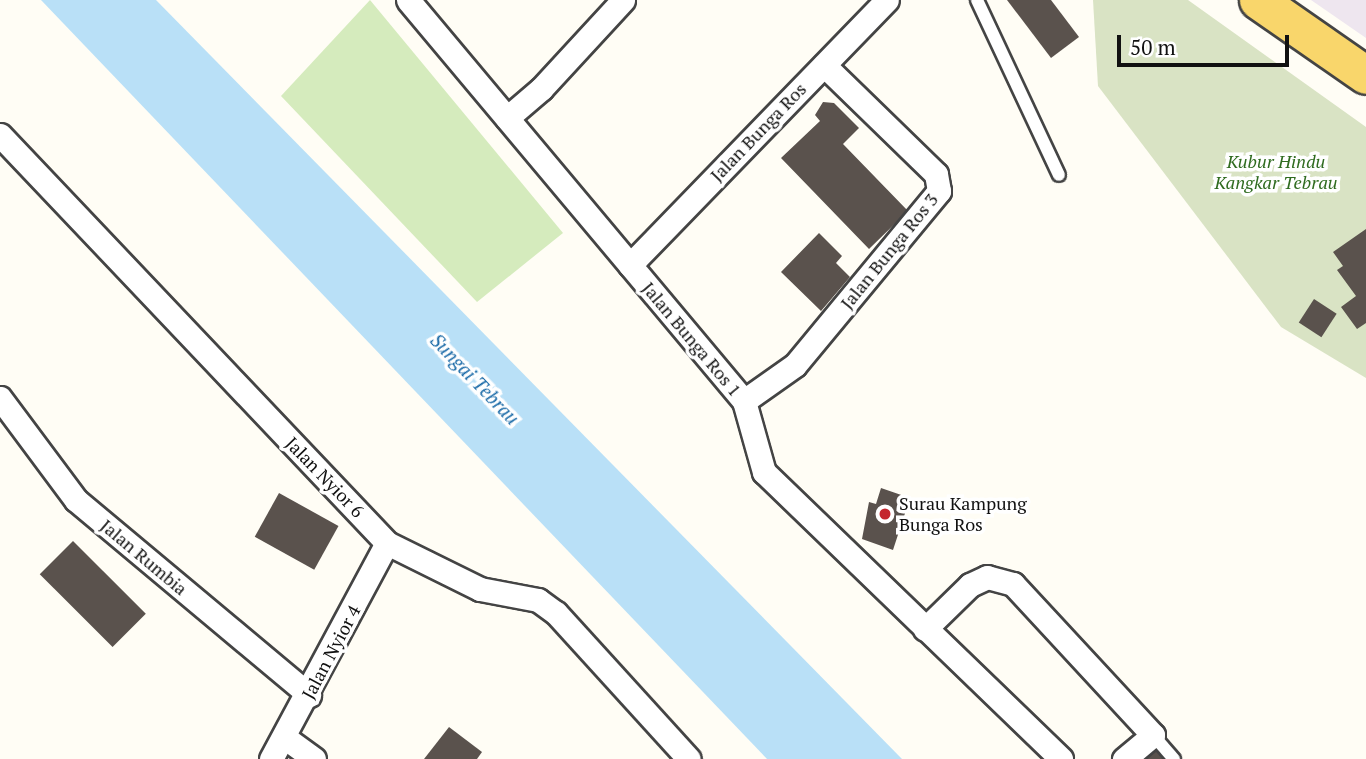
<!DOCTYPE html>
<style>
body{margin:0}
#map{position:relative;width:1366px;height:759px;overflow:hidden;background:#fffdf5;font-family:"PT Serif",serif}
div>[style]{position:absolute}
.industrial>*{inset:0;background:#eee6ef}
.green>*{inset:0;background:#d5ebbd}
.cemetery>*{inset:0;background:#d9e3c4}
.water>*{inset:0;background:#b9e0f7}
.building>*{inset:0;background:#5a524d;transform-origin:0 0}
.roads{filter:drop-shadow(2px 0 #444) drop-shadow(-2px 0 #444) drop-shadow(0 2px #444) drop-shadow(0 -2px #444)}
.service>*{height:12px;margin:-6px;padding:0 6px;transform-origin:6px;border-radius:6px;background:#fff}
.minor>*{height:23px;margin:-11.5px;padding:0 11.5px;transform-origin:11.5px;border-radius:11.5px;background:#fff}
.primary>*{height:37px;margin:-18.5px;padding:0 18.5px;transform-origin:18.5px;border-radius:18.5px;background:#f9d66b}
.dots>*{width:19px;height:19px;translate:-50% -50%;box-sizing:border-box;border:4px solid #fff;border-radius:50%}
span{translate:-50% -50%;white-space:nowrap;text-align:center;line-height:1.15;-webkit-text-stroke:7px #fff;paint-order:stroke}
.street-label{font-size:18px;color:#111}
.park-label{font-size:18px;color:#2f6b1f;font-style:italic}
.poi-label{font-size:18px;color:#111}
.left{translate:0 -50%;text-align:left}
.water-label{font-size:19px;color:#1768a6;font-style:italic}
.scale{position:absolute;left:1117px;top:35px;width:172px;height:32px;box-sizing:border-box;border:4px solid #111;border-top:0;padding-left:9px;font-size:21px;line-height:24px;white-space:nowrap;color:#111;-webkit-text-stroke:5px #fff;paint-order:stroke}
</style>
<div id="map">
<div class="industrial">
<div style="clip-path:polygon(1311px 0,1366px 0,1366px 38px)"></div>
</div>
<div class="green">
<div style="clip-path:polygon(370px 0,563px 233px,477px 302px,281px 96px)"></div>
</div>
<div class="cemetery">
<div style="clip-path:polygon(1093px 0,1188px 0,1366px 127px,1366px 378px,1281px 327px,1098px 86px)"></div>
</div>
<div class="water">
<div style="clip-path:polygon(41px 0,156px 0,902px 759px,767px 759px)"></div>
</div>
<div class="building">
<div style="clip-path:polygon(1007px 0,1051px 0,1079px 37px,1051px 58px)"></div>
<div style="clip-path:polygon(823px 102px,834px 103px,859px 128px,843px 144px,908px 211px,869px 249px,781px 158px,820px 121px,815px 115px)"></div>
<div style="clip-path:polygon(1366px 229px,1366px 323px,1357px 329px,1341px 307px,1356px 296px,1337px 270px,1343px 266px,1333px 252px)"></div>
<div style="clip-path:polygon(819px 233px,842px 256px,836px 263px,850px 277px,821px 311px,781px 272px)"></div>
<div style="left:1314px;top:299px;width:27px;height:28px;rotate:33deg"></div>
<div style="clip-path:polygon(881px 488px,910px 498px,893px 550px,862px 539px,869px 502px,876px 504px)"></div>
<div style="left:279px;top:493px;width:68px;height:50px;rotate:29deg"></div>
<div style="left:73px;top:541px;width:103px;height:47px;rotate:45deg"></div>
<div style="clip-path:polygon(449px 727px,482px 752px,477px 759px,424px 759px)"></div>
<div style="clip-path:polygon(1156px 748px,1166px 759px,1143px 759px)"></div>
</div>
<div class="roads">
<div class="service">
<div style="left:977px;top:0;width:193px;rotate:64.9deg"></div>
<div style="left:1153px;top:735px;width:32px;rotate:49deg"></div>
</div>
<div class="minor">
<div style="left:408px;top:0;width:523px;rotate:50.04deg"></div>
<div style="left:744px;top:401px;width:74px;rotate:74.3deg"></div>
<div style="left:764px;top:472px;width:413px;rotate:44deg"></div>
<div style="left:507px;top:118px;width:45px;rotate:-40.5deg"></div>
<div style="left:541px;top:89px;width:121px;rotate:-47.3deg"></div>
<div style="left:0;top:135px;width:562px;rotate:46.51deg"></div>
<div style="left:387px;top:543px;width:104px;rotate:26.3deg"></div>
<div style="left:480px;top:589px;width:59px;rotate:10.7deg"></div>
<div style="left:538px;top:600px;width:22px;rotate:36deg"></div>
<div style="left:556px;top:613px;width:197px;rotate:47.7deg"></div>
<div style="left:630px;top:265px;width:369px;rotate:-45.9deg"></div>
<div style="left:0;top:398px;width:127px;rotate:53.3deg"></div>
<div style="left:76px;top:500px;width:304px;rotate:39.9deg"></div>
<div style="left:744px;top:401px;width:62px;rotate:-35.2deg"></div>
<div style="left:795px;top:365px;width:226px;rotate:-50.4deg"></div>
<div style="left:939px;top:191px;width:17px;rotate:-100deg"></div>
<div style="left:936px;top:174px;width:156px;rotate:-135.8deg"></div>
<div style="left:925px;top:629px;width:63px;rotate:-44.4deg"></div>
<div style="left:970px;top:585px;width:19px;rotate:-25deg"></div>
<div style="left:987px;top:577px;width:27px;rotate:15deg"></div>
<div style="left:1013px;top:584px;width:206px;rotate:47.2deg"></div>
<div style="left:1153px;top:735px;width:38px;rotate:140deg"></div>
<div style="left:284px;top:737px;width:37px;rotate:36deg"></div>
<div style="left:271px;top:759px;width:245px;rotate:-61.8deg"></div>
</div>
<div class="primary">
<div style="left:1258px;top:0;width:131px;rotate:34.8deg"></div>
</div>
</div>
<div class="dots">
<div style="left:885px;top:514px;background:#c4262e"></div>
</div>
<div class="street-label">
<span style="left:758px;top:132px;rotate:-46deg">Jalan Bunga Ros</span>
<span style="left:889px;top:251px;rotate:-51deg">Jalan Bunga Ros 3</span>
<span style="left:692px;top:339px;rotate:50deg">Jalan Bunga Ros 1</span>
<span style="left:325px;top:477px;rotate:46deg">Jalan Nyior 6</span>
<span style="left:144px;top:557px;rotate:40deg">Jalan Rumbia</span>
<span style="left:331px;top:652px;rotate:-62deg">Jalan Nyior 4</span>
</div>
<div class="park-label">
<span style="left:1276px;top:172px">Kubur Hindu<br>Kangkar Tebrau</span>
</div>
<div class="poi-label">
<span class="left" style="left:899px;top:514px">Surau Kampung<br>Bunga Ros</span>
</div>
<div class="water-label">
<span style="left:475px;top:379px;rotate:46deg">Sungai Tebrau</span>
</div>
<div class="scale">50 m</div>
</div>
